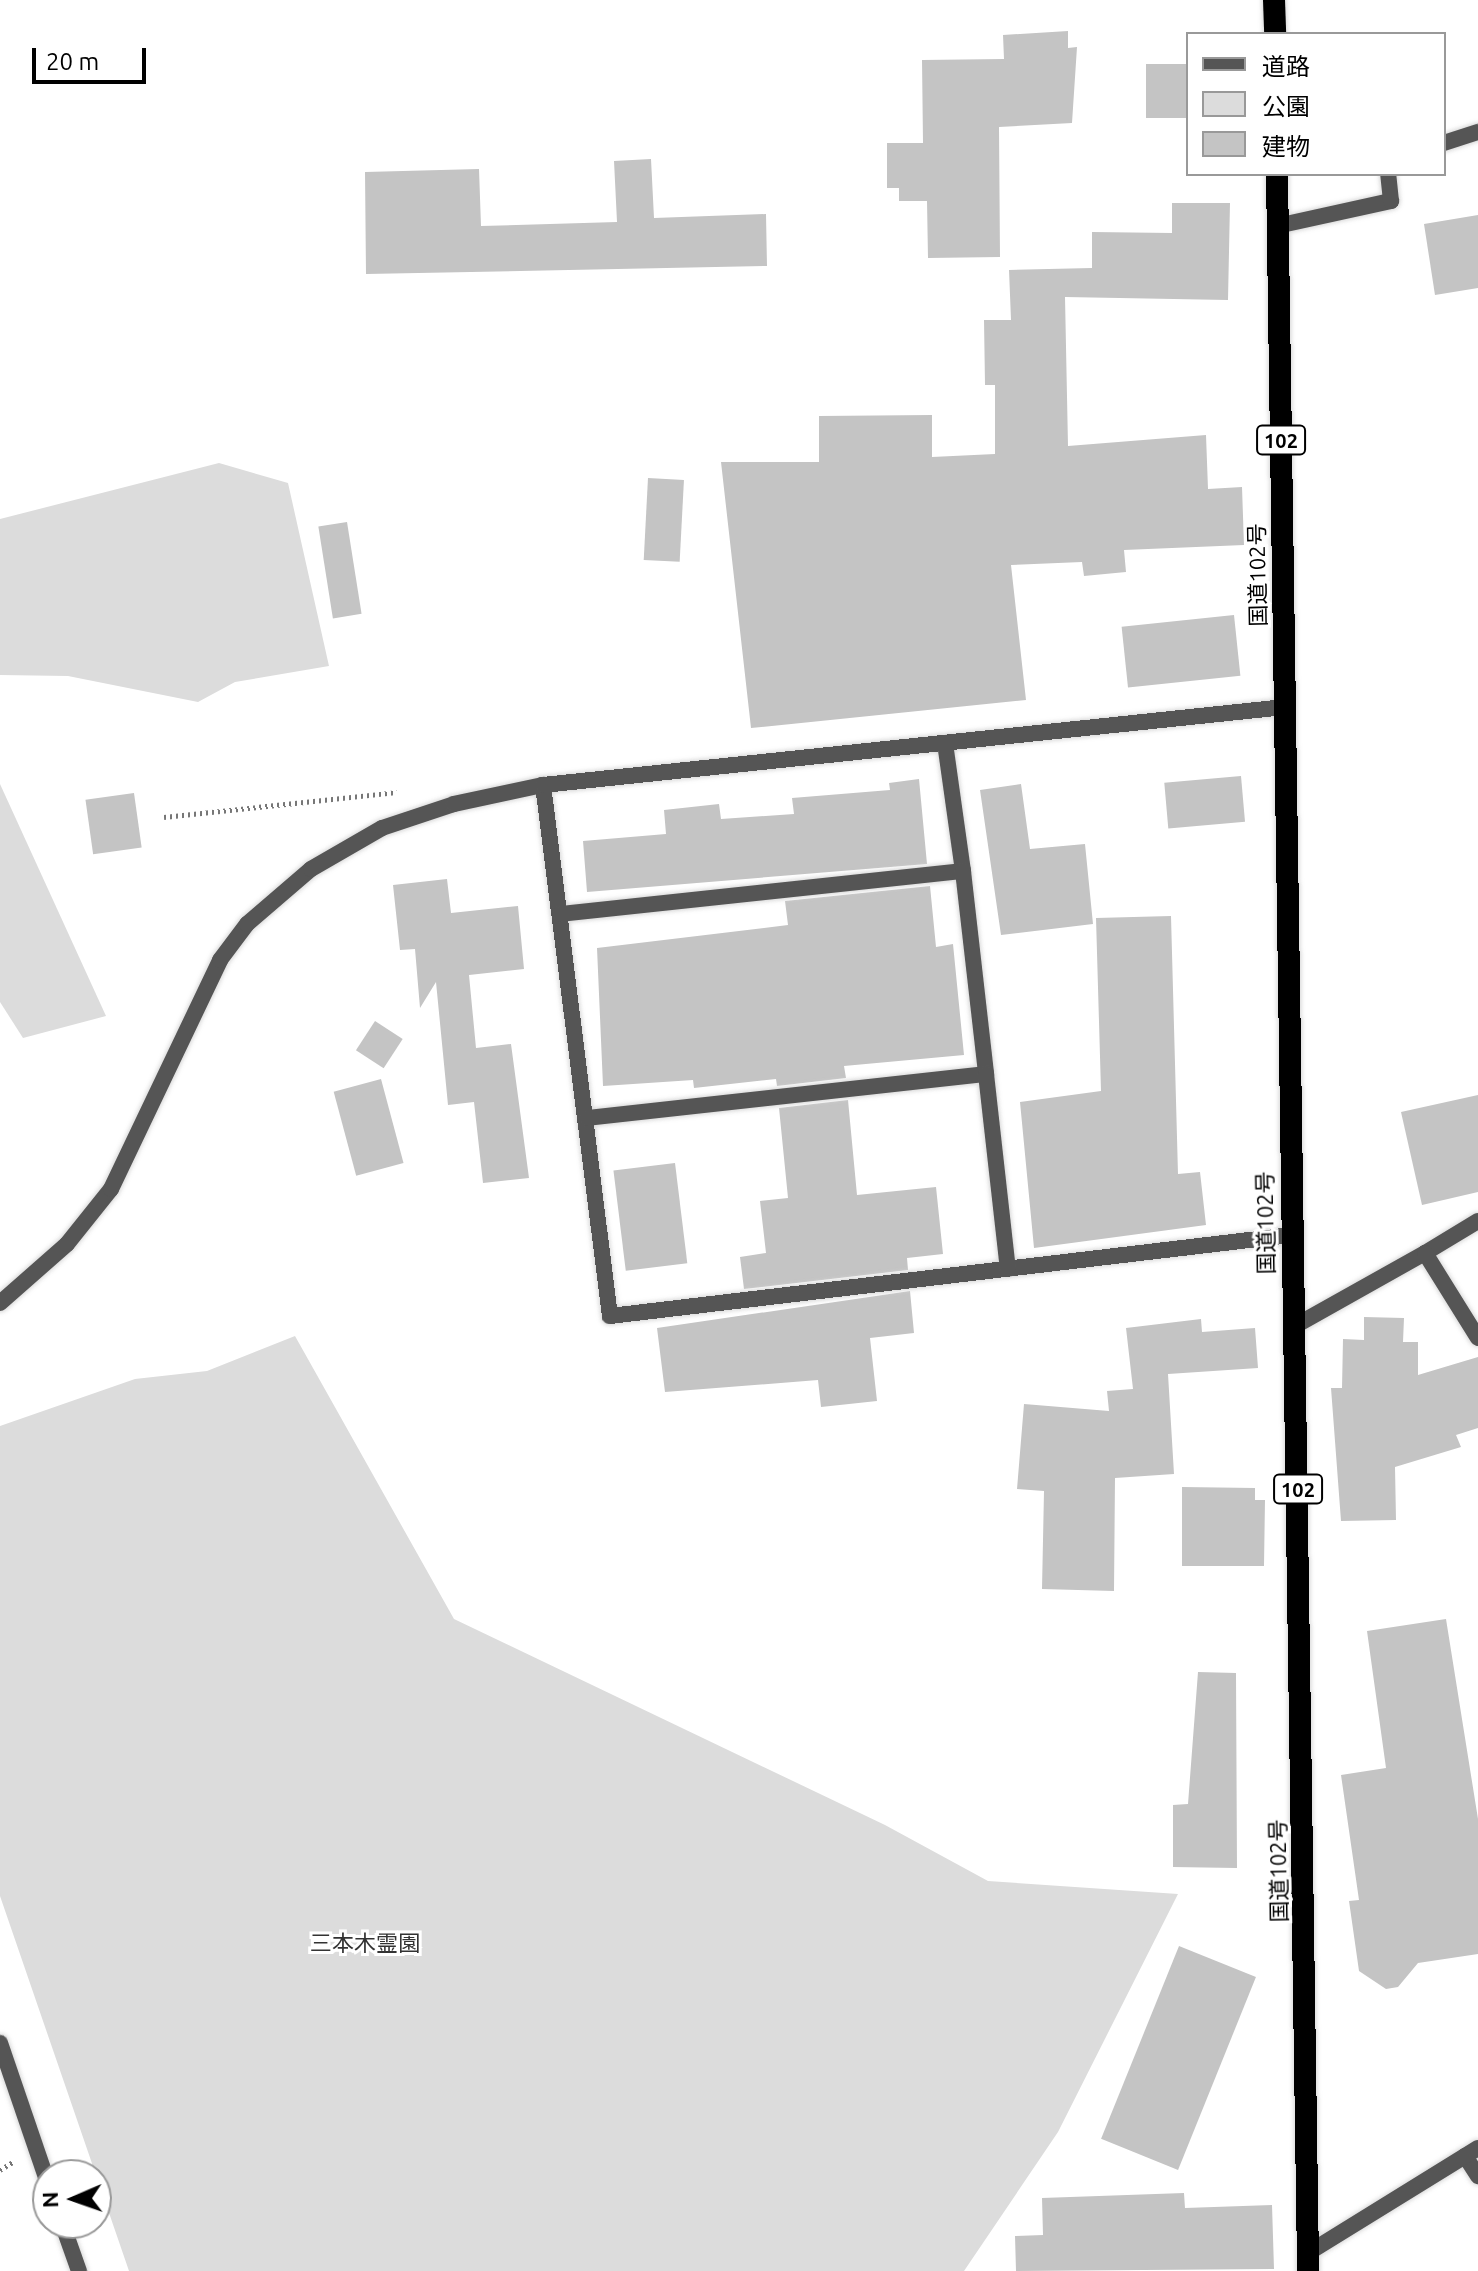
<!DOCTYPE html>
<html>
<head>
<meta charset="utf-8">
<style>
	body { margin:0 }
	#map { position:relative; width:1478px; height:2271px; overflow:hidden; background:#fff; font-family:Ubuntu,"Noto Sans JP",sans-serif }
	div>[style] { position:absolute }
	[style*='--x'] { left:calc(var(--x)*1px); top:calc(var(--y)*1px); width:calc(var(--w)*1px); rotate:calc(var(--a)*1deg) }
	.green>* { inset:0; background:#dcdcdc }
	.building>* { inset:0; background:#c4c4c4; transform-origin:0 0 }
	.path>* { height:5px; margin-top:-2.5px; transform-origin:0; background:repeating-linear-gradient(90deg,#777 0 2px,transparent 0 6px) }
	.roads { filter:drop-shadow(0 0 2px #dbdbdb) drop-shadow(0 0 2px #dbdbdb) }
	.service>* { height:16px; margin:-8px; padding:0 8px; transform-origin:8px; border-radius:8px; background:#555 }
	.minor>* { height:16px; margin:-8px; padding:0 8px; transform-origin:8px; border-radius:8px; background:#555 }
	.tertiary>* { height:16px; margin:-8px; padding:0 8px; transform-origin:8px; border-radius:8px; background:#555 }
	.trunk>* { height:22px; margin:-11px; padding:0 11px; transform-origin:11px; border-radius:11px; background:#000 }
	span { translate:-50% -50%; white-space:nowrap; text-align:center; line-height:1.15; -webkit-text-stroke:6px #fff; paint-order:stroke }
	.shield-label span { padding:2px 6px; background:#fff; border:2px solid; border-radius:6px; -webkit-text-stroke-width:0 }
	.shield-label { font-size:20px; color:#000; font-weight:700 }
	.street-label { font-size:22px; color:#000 }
	.park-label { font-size:22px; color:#333 }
	.legend { position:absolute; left:1186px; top:32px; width:260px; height:144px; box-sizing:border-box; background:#fff; border:2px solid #999; margin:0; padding:10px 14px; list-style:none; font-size:24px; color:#000 }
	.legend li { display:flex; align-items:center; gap:16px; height:40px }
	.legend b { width:40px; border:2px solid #999 }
	.north { position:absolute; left:32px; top:2159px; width:80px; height:80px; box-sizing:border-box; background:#fff; border:2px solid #999; border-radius:50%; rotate:268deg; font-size:22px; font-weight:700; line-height:32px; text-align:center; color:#000 }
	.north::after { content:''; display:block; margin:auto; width:28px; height:36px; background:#000; clip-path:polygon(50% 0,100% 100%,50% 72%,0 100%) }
	.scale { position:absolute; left:32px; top:48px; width:114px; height:36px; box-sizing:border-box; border:4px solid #000; border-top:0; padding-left:10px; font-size:24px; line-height:28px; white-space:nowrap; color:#000; -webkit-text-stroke:6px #fff; paint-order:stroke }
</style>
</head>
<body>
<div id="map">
	<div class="green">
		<div style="clip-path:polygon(219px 463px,288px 483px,329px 666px,235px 682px,198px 702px,68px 676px,0 675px,0 519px)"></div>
		<div style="clip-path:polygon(0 784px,106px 1016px,23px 1038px,0 1002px)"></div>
		<div style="clip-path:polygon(295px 1336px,454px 1619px,885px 1825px,988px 1881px,1178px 1894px,1058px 2132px,964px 2271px,129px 2271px,0 1896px,0 1426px,135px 1379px,207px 1371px)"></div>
	</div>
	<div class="building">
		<div style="clip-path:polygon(1068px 31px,1068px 48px,1077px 47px,1072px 123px,999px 127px,1000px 257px,928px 258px,927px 201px,899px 201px,899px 188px,887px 188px,887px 143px,923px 143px,922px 60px,1004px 59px,1003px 35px)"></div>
		<div style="left:1146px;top:64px;width:42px;height:54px"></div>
		<div style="clip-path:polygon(651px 159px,654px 218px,766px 214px,767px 266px,366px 274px,365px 172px,479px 169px,481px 226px,617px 222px,614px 161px)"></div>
		<div style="clip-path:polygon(1172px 203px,1230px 203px,1228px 300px,1065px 297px,1068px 446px,1206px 435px,1208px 489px,1242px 487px,1244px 545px,1124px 550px,1126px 572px,1084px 576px,1082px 562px,1011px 565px,1026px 700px,751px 728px,721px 462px,819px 462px,819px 416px,932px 415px,932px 457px,995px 454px,995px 385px,985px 385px,984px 320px,1011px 320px,1009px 270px,1092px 268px,1092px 232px,1172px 233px)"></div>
		<div style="clip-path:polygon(1478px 215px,1478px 288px,1435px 295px,1424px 224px)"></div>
		<div style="left:648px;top:478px;width:36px;height:82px;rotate:3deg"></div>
		<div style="left:347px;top:522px;width:93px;height:29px;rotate:81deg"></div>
		<div style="left:1234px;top:615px;width:61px;height:113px;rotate:84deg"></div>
		<div style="left:1241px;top:776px;width:46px;height:77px;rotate:85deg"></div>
		<div style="clip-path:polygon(919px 779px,927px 864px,587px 892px,583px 841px,666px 834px,664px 810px,719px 804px,721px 819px,794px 814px,792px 798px,890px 790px,889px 783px)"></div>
		<div style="clip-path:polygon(1021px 784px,1030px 849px,1085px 844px,1093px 924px,1001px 935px,980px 790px)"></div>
		<div style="left:134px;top:793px;width:55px;height:49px;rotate:82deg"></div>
		<div style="clip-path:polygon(447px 879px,451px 913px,518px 906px,524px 969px,469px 975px,476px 1048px,511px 1044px,529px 1178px,483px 1183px,474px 1102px,448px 1105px,436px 982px,420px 1008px,415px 949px,400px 950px,393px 885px)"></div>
		<div style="clip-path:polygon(930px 886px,936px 947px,953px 944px,964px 1055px,844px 1066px,846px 1078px,777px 1086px,776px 1079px,694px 1088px,693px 1080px,603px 1086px,597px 948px,788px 925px,785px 901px)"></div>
		<div style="clip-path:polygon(1171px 916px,1178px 1174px,1200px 1172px,1206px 1225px,1034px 1248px,1020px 1102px,1101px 1091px,1096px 918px)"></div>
		<div style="left:375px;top:1021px;width:33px;height:35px;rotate:33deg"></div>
		<div style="left:381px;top:1079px;width:87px;height:49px;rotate:75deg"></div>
		<div style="clip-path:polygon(1478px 1095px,1478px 1192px,1422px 1205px,1401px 1112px)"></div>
		<div style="clip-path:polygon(848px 1100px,857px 1195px,936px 1187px,943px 1254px,907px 1258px,908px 1270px,744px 1289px,740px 1257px,766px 1253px,760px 1201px,788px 1198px,779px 1108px)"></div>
		<div style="left:675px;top:1163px;width:101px;height:62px;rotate:83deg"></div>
		<div style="clip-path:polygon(910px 1291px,914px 1333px,870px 1338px,877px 1401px,821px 1407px,818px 1380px,665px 1392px,657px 1328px)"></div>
		<div style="clip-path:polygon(1364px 1317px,1404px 1318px,1403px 1342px,1418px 1342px,1418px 1375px,1478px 1357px,1478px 1428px,1456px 1435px,1461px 1447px,1395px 1467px,1396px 1520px,1341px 1521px,1331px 1388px,1342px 1388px,1343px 1339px,1364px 1340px)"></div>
		<div style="clip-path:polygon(1201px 1319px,1202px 1332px,1255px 1328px,1258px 1368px,1168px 1374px,1174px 1474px,1115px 1478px,1114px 1591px,1042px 1589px,1044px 1491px,1017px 1489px,1024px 1404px,1109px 1411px,1107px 1391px,1133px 1389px,1126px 1328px)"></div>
		<div style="clip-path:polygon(1182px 1487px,1255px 1488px,1255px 1500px,1265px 1500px,1264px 1566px,1182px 1566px)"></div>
		<div style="clip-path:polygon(1446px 1619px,1478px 1819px,1478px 1954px,1418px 1963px,1398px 1987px,1386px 1989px,1359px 1971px,1349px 1901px,1359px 1900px,1341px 1775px,1386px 1768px,1367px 1631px)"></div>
		<div style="clip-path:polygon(1198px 1672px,1236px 1673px,1237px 1868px,1173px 1867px,1173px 1805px,1188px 1804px)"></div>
		<div style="left:1179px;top:1946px;width:83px;height:208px;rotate:22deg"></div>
		<div style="clip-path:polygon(1184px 2193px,1185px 2208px,1272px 2205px,1274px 2269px,1016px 2271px,1015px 2236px,1043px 2235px,1042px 2198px)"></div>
	</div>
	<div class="path">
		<div style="--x:164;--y:817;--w:234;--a:-6.1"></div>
		<div style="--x:0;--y:2170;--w:15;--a:-32"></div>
	</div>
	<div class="roads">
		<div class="service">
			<div style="--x:1444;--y:143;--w:36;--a:-18"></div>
			<div style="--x:1277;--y:226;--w:117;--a:-12.4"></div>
			<div style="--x:1391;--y:201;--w:27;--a:-96"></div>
			<div style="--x:1465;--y:2156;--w:24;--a:57"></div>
		</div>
		<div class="minor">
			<div style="--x:945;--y:743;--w:129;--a:82"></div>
			<div style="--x:543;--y:785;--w:535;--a:82.81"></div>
			<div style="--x:610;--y:1316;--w:686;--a:-6.78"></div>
			<div style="--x:560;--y:914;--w:405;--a:-6.1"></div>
			<div style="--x:963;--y:871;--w:204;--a:83.5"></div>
			<div style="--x:587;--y:1118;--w:401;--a:-6.3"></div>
			<div style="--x:986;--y:1074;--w:196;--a:83.6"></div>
			<div style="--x:1425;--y:1253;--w:62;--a:-31.1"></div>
			<div style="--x:1293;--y:1327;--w:151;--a:-29.3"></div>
			<div style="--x:1425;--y:1253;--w:100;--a:58.1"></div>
			<div style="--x:0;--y:2043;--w:148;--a:71.1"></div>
			<div style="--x:62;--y:2223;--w:51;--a:70.5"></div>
		</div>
		<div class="tertiary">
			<div style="--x:0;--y:1303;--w:89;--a:-41.4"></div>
			<div style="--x:67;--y:1244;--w:70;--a:-51.3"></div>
			<div style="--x:111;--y:1189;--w:254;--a:-64.5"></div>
			<div style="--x:220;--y:960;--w:45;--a:-53.1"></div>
			<div style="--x:247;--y:924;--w:84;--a:-40.7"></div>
			<div style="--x:311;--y:869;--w:82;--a:-30"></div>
			<div style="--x:382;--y:828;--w:76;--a:-18.4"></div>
			<div style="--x:454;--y:804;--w:91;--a:-12.1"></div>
			<div style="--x:543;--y:785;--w:746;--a:-6"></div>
			<div style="--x:1308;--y:2253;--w:200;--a:-31.7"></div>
		</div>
		<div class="trunk">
			<div style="--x:1274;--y:0;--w:34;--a:88"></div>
			<div style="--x:1277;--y:174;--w:2097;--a:89.15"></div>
		</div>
	</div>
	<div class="shield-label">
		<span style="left:1281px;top:440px">102</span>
		<span style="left:1298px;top:1489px">102</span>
	</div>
	<div class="street-label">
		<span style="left:1257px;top:575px;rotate:-91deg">国道102号</span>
		<span style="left:1265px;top:1223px;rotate:-91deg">国道102号</span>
		<span style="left:1278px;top:1871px;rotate:-91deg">国道102号</span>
	</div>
	<div class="park-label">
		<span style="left:365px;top:1943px">三本木霊園</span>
	</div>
	<ul class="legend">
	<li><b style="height:10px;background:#555"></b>道路</li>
	<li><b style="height:22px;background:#dcdcdc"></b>公園</li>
	<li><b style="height:22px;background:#c4c4c4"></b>建物</li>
	</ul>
	<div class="north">N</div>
	<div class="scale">20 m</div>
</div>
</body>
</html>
